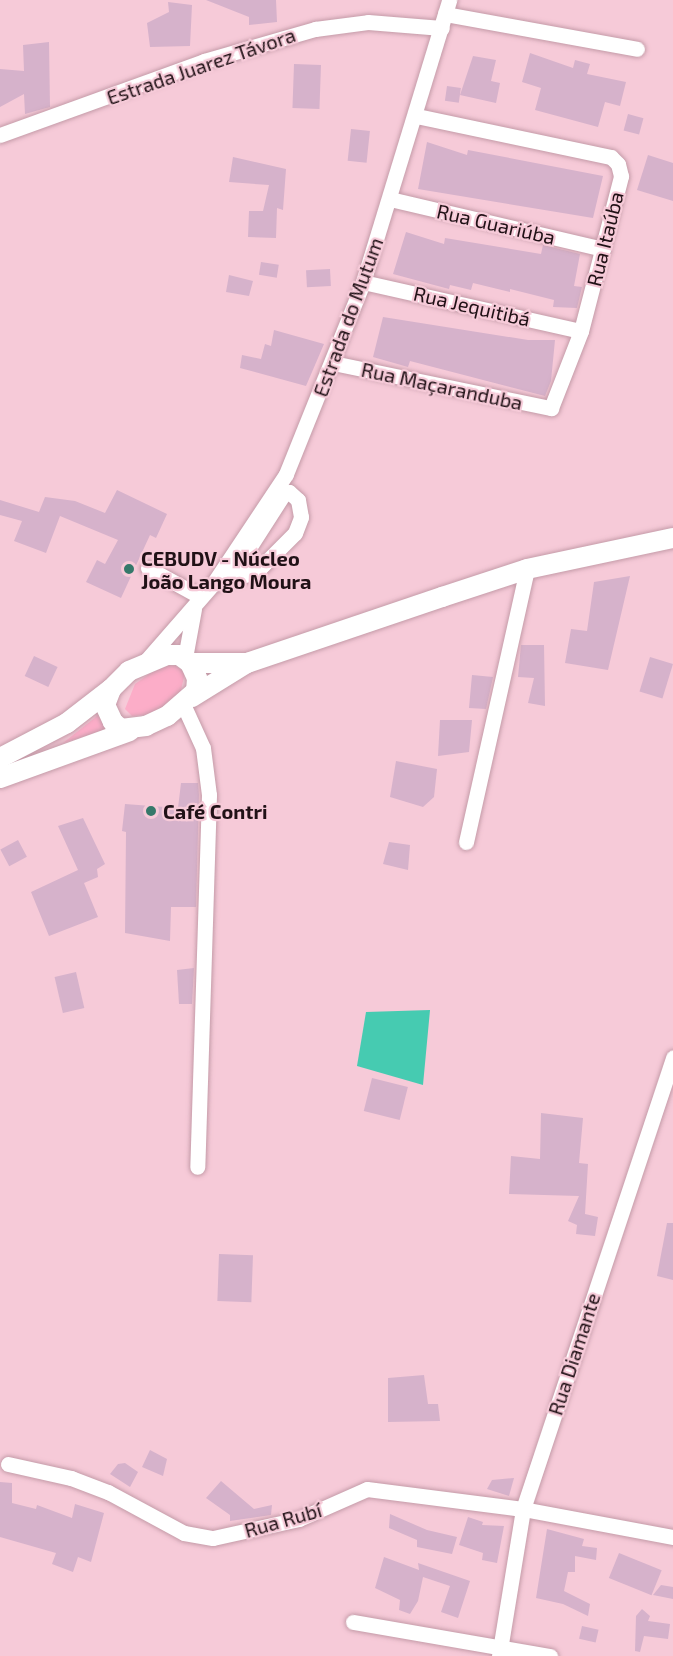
<!DOCTYPE html>
<html>
<head>
<meta charset="utf-8">
<style>
	body { margin:0 }
	#map { position:relative; width:673px; height:1656px; overflow:hidden; background:#f6cad8; font-family:"Exo 2",sans-serif }
	div>[style] { position:absolute }
	[style*='--x'] { left:calc(var(--x)*1px); top:calc(var(--y)*1px); width:calc(var(--w)*1px); rotate:calc(var(--a)*1deg) }
	.green>* { inset:0; background:#fcadc8 }
	.water>* { inset:0; background:#46cbb1 }
	.building>* { inset:0; background:#d6b2cb; transform-origin:0 0 }
	.roads { filter:drop-shadow(0 0 2px #c49ba8) drop-shadow(0 0 2px #c49ba8) }
	.minor>* { height:15px; margin:-7.5px; padding:0 7.5px; transform-origin:7.5px; border-radius:7.5px; background:#fff }
	.major>* { height:20px; margin:-10px; padding:0 10px; transform-origin:10px; border-radius:10px; background:#fff }
	.dots>* { width:16px; height:16px; translate:-50% -50%; box-sizing:border-box; border:3px solid #f6cad8; border-radius:50% }
	span { translate:-50% -50%; white-space:nowrap; text-align:center; line-height:1.15; -webkit-text-stroke:4.5px #f6cad8; paint-order:stroke }
	.street-label { font-size:20px; color:#201116 }
	.poi-label { font-size:20px; color:#201116; font-weight:700 }
	.left { translate:0 -50%; text-align:left }
</style>
</head>
<body>
<div id="map">
	<div class="green">
		<div style="clip-path:polygon(162px 665px,176px 666px,185px 673px,180px 694px,153px 714px,132px 716px,125px 709px,135px 684px)"></div>
		<div style="clip-path:polygon(102px 712px,111px 728px,63px 743px)"></div>
	</div>
	<div class="water">
		<div style="clip-path:polygon(430px 1010px,423px 1085px,357px 1066px,366px 1012px)"></div>
	</div>
	<div class="building">
		<div style="clip-path:polygon(206px 0,276px 0,277px 22px,249px 25px,249px 17px)"></div>
		<div style="clip-path:polygon(168px 2px,192px 5px,190px 46px,150px 47px,147px 23px,169px 12px)"></div>
		<div style="clip-path:polygon(49px 42px,50px 107px,25px 114px,24px 94px,0 107px,0 69px,24px 71px,23px 45px)"></div>
		<div style="clip-path:polygon(530px 53px,573px 68px,575px 60px,590px 64px,587px 74px,626px 82px,620px 106px,605px 102px,598px 127px,535px 110px,541px 88px,522px 82px)"></div>
		<div style="clip-path:polygon(473px 56px,496px 60px,491px 81px,500px 83px,496px 103px,460px 95px)"></div>
		<div style="left:294px;top:64px;width:27px;height:44px;rotate:2deg"></div>
		<div style="left:447px;top:86px;width:14px;height:15px;rotate:8deg"></div>
		<div style="left:628px;top:114px;width:16px;height:17px;rotate:15deg"></div>
		<div style="left:351px;top:129px;width:19px;height:32px;rotate:6deg"></div>
		<div style="clip-path:polygon(427px 142px,467px 155px,468px 150px,489px 154px,603px 176px,593px 218px,418px 189px)"></div>
		<div style="clip-path:polygon(648px 155px,673px 163px,673px 201px,637px 190px)"></div>
		<div style="clip-path:polygon(233px 157px,286px 169px,283px 210px,277px 208px,276px 238px,248px 237px,249px 211px,263px 211px,269px 185px,229px 182px)"></div>
		<div style="clip-path:polygon(406px 232px,444px 244px,445px 238px,541px 254px,543px 245px,580px 254px,574px 286px,582px 287px,577px 308px,553px 307px,554px 300px,510px 289px,510px 292px,473px 283px,471px 290px,450px 285px,449px 289px,393px 274px)"></div>
		<div style="left:261px;top:262px;width:18px;height:13px;rotate:9deg"></div>
		<div style="left:330px;top:269px;width:17px;height:24px;rotate:87deg"></div>
		<div style="clip-path:polygon(229px 275px,253px 281px,249px 296px,226px 292px)"></div>
		<div style="clip-path:polygon(383px 317px,528px 340px,555px 340px,551px 381px,545px 396px,410px 361px,408px 367px,373px 357px)"></div>
		<div style="clip-path:polygon(274px 330px,324px 344px,306px 386px,240px 368px,242px 355px,261px 359px,265px 344px,271px 346px)"></div>
		<div style="clip-path:polygon(117px 490px,167px 514px,156px 538px,150px 535px,121px 598px,86px 582px,97px 560px,105px 564px,118px 540px,60px 516px,46px 553px,14px 541px,22px 521px,0 515px,0 500px,39px 512px,45px 497px,75px 501px,105px 513px)"></div>
		<div style="clip-path:polygon(630px 576px,608px 670px,565px 663px,571px 629px,587px 631px,594px 582px)"></div>
		<div style="clip-path:polygon(521px 645px,544px 645px,545px 706px,528px 703px,534px 678px,518px 677px)"></div>
		<div style="left:34px;top:656px;width:26px;height:22px;rotate:25deg"></div>
		<div style="left:650px;top:657px;width:24px;height:36px;rotate:17deg"></div>
		<div style="clip-path:polygon(472px 675px,493px 677px,486px 709px,469px 708px)"></div>
		<div style="clip-path:polygon(440px 720px,472px 720px,469px 752px,438px 756px)"></div>
		<div style="clip-path:polygon(396px 761px,437px 769px,434px 797px,423px 807px,390px 797px)"></div>
		<div style="clip-path:polygon(181px 783px,198px 783px,199px 795px,196px 907px,171px 907px,170px 941px,125px 933px,126px 832px,122px 831px,125px 804px,178px 808px)"></div>
		<div style="clip-path:polygon(83px 818px,105px 864px,97px 869px,98px 877px,84px 883px,98px 917px,49px 936px,31px 892px,78px 870px,58px 826px)"></div>
		<div style="left:18px;top:840px;width:19px;height:20px;rotate:62deg"></div>
		<div style="clip-path:polygon(389px 842px,410px 845px,408px 870px,383px 864px)"></div>
		<div style="clip-path:polygon(194px 968px,192px 1004px,179px 1004px,177px 970px)"></div>
		<div style="left:76px;top:972px;width:37px;height:22px;rotate:77deg"></div>
		<div style="left:372px;top:1078px;width:37px;height:34px;rotate:14deg"></div>
		<div style="clip-path:polygon(541px 1113px,583px 1118px,579px 1163px,588px 1164px,585px 1214px,598px 1217px,595px 1236px,576px 1234px,577px 1225px,568px 1221px,579px 1196px,509px 1194px,511px 1156px,540px 1159px)"></div>
		<div style="clip-path:polygon(667px 1223px,673px 1223px,673px 1280px,657px 1276px)"></div>
		<div style="left:219px;top:1254px;width:34px;height:47px;rotate:2deg"></div>
		<div style="clip-path:polygon(424px 1375px,428px 1404px,438px 1404px,440px 1421px,388px 1422px,388px 1378px)"></div>
		<div style="clip-path:polygon(150px 1450px,167px 1459px,163px 1476px,142px 1467px)"></div>
		<div style="clip-path:polygon(125px 1463px,138px 1472px,130px 1487px,110px 1474px,118px 1464px)"></div>
		<div style="clip-path:polygon(514px 1478px,509px 1496px,487px 1489px,492px 1480px)"></div>
		<div style="clip-path:polygon(221px 1481px,254px 1509px,272px 1505px,271px 1515px,230px 1521px,230px 1515px,206px 1498px)"></div>
		<div style="clip-path:polygon(0 1482px,12px 1483px,12px 1503px,36px 1509px,37px 1505px,72px 1518px,75px 1504px,104px 1513px,91px 1562px,78px 1557px,73px 1572px,52px 1564px,56px 1553px,0 1537px)"></div>
		<div style="clip-path:polygon(390px 1514px,427px 1530px,457px 1537px,452px 1554px,417px 1547px,417px 1540px,389px 1528px)"></div>
		<div style="clip-path:polygon(468px 1517px,483px 1522px,482px 1525px,504px 1526px,497px 1563px,482px 1560px,483px 1553px,459px 1545px)"></div>
		<div style="clip-path:polygon(547px 1529px,584px 1539px,582px 1546px,597px 1548px,596px 1560px,575px 1556px,575px 1572px,568px 1572px,564px 1591px,590px 1604px,588px 1616px,563px 1604px,536px 1598px)"></div>
		<div style="left:619px;top:1553px;width:46px;height:27px;rotate:22deg"></div>
		<div style="clip-path:polygon(384px 1557px,419px 1570px,418px 1563px,470px 1581px,458px 1618px,441px 1612px,450px 1586px,423px 1577px,418px 1601px,410px 1614px,399px 1610px,400px 1600px,375px 1588px)"></div>
		<div style="clip-path:polygon(661px 1585px,673px 1587px,673px 1599px,653px 1595px)"></div>
		<div style="clip-path:polygon(642px 1609px,650px 1616px,648px 1621px,670px 1624px,668px 1639px,644px 1636px,640px 1652px,635px 1651px,636px 1616px)"></div>
		<div style="left:582px;top:1626px;width:17px;height:13px;rotate:13deg"></div>
	</div>
	<div class="roads">
		<div class="minor">
			<div style="--x:445;--y:14;--w:195;--a:10.3"></div>
			<div style="--x:0;--y:135;--w:217;--a:-19.9"></div>
			<div style="--x:204;--y:61;--w:116;--a:-16.1"></div>
			<div style="--x:315;--y:29;--w:53;--a:-7.5"></div>
			<div style="--x:368;--y:22;--w:74;--a:4.6"></div>
			<div style="--x:390;--y:199;--w:219;--a:13.2"></div>
			<div style="--x:363;--y:282;--w:223;--a:12.7"></div>
			<div style="--x:333;--y:363;--w:223;--a:11.7"></div>
			<div style="--x:551;--y:408;--w:83;--a:-68.7"></div>
			<div style="--x:581;--y:331;--w:160;--a:-75.5"></div>
			<div style="--x:621;--y:176;--w:12;--a:-104"></div>
			<div style="--x:618;--y:164;--w:10;--a:-135"></div>
			<div style="--x:611;--y:157;--w:199;--a:-168.1"></div>
			<div style="--x:148;--y:568;--w:60;--a:28.7"></div>
			<div style="--x:213;--y:584;--w:45;--a:-15.6"></div>
			<div style="--x:256;--y:572;--w:55;--a:-45"></div>
			<div style="--x:295;--y:533;--w:17;--a:-69"></div>
			<div style="--x:301;--y:517;--w:17;--a:-100"></div>
			<div style="--x:298;--y:500;--w:12;--a:-138"></div>
			<div style="--x:289;--y:492;--w:7;--a:153"></div>
			<div style="--x:283;--y:495;--w:100;--a:122.7"></div>
			<div style="--x:185;--y:658;--w:50;--a:-79.6"></div>
			<div style="--x:144;--y:663;--w:105;--a:-48.9"></div>
			<div style="--x:213;--y:584;--w:132;--a:-56.4"></div>
			<div style="--x:286;--y:474;--w:207;--a:-68.1"></div>
			<div style="--x:363;--y:282;--w:295;--a:-73"></div>
			<div style="--x:183;--y:704;--w:48;--a:65.6"></div>
			<div style="--x:203;--y:748;--w:47;--a:82.7"></div>
			<div style="--x:209;--y:795;--w:372;--a:91.8"></div>
			<div style="--x:466;--y:842;--w:280;--a:-77.4"></div>
			<div style="--x:8;--y:1464;--w:65;--a:12.5"></div>
			<div style="--x:71;--y:1478;--w:40;--a:21"></div>
			<div style="--x:108;--y:1492;--w:86;--a:28.3"></div>
			<div style="--x:184;--y:1533;--w:29;--a:10"></div>
			<div style="--x:213;--y:1538;--w:88;--a:-12.5"></div>
			<div style="--x:299;--y:1519;--w:74;--a:-23.8"></div>
			<div style="--x:367;--y:1489;--w:157;--a:7.3"></div>
			<div style="--x:523;--y:1509;--w:153;--a:10.6"></div>
			<div style="--x:353;--y:1622;--w:200;--a:9.8"></div>
			<div style="--x:499;--y:1656;--w:149;--a:-80.7"></div>
			<div style="--x:523;--y:1509;--w:476;--a:-71.6"></div>
		</div>
		<div class="major">
			<div style="--x:167;--y:655;--w:12;--a:0"></div>
			<div style="--x:179;--y:655;--w:14;--a:36"></div>
			<div style="--x:190;--y:663;--w:17;--a:65"></div>
			<div style="--x:197;--y:678;--w:13;--a:94"></div>
			<div style="--x:196;--y:691;--w:38;--a:139"></div>
			<div style="--x:167;--y:716;--w:23;--a:155"></div>
			<div style="--x:146;--y:726;--w:25;--a:173"></div>
			<div style="--x:121;--y:729;--w:11;--a:-139"></div>
			<div style="--x:113;--y:722;--w:19;--a:-115"></div>
			<div style="--x:105;--y:705;--w:17;--a:-69"></div>
			<div style="--x:111;--y:689;--w:25;--a:-45"></div>
			<div style="--x:129;--y:671;--w:41;--a:-22.8"></div>
			<div style="--x:190;--y:663;--w:57;--a:0"></div>
			<div style="--x:192;--y:697;--w:65;--a:-31.7"></div>
			<div style="--x:247;--y:663;--w:206;--a:-18.7"></div>
			<div style="--x:442;--y:597;--w:89;--a:-18.2"></div>
			<div style="--x:527;--y:569;--w:149;--a:-12"></div>
			<div style="--x:0;--y:758;--w:76;--a:-27.6"></div>
			<div style="--x:67;--y:723;--w:56;--a:-37.7"></div>
			<div style="--x:0;--y:778;--w:138;--a:-19.9"></div>
		</div>
	</div>
	<div class="dots">
		<div style="left:129px;top:569px;background:#35786a"></div>
		<div style="left:151px;top:811px;background:#35786a"></div>
	</div>
	<div class="street-label">
		<span style="left:201px;top:66px;rotate:-19deg">Estrada Juarez Távora</span>
		<span style="left:496px;top:224px;rotate:13deg">Rua Guariúba</span>
		<span style="left:605px;top:239px;rotate:-76deg">Rua Itaúba</span>
		<span style="left:472px;top:306px;rotate:13deg">Rua Jequitibá</span>
		<span style="left:348px;top:317px;rotate:-70deg">Estrada do Mutum</span>
		<span style="left:442px;top:386px;rotate:12deg">Rua Maçaranduba</span>
		<span style="left:574px;top:1354px;rotate:-72deg">Rua Diamante</span>
		<span style="left:283px;top:1520px;rotate:-16deg">Rua Rubí</span>
	</div>
	<div class="poi-label">
		<span class="left" style="left:141px;top:570px">CEBUDV - Núcleo<br>João Lango Moura</span>
		<span class="left" style="left:163px;top:811px">Café Contri</span>
	</div>
</div>
</body>
</html>
